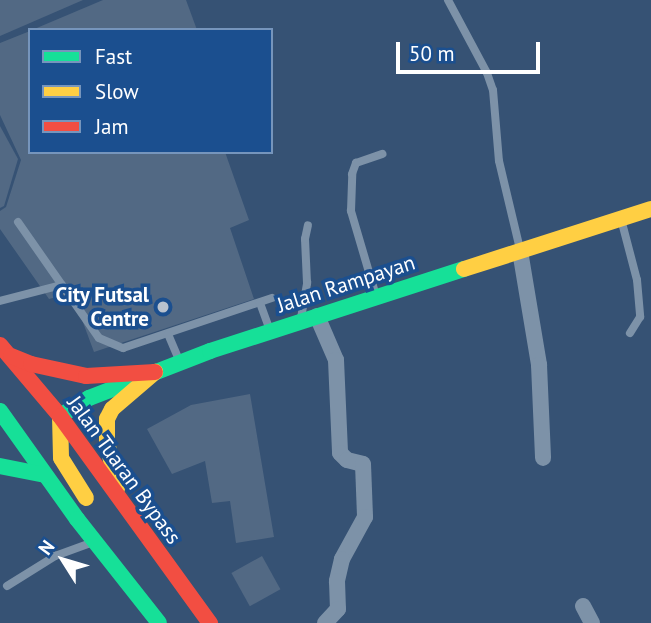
<!DOCTYPE html>
<html>
<head>
<meta charset="utf-8">
<style>
	body { margin:0 }
	#map { position:relative; width:651px; height:623px; overflow:hidden; background:#365274; font-family:"PT Sans",sans-serif }
	div>[style] { position:absolute }
	[style*='--x'] { left:calc(var(--x)*1px); top:calc(var(--y)*1px); width:calc(var(--w)*1px); rotate:calc(var(--a)*1deg) }
	.building>* { inset:0; background:#526984; transform-origin:0 0 }
	.lane>* { height:8px; margin:-4px; padding:0 4px; transform-origin:4px; border-radius:4px; background:#7d92a8 }
	.street>* { height:16px; margin:-8px; padding:0 8px; transform-origin:8px; border-radius:8px; background:#7d92a8 }
	.fast>* { height:16px; margin:-8px; padding:0 8px; transform-origin:8px; border-radius:8px; background:#16e098 }
	.slow>* { height:16px; margin:-8px; padding:0 8px; transform-origin:8px; border-radius:8px; background:#ffcf43 }
	.jam>* { height:16px; margin:-8px; padding:0 8px; transform-origin:8px; border-radius:8px; background:#f24e42 }
	.dots>* { width:19px; height:19px; translate:-50% -50%; box-sizing:border-box; border:4px solid #1b4f8f; border-radius:50% }
	span { translate:-50% -50%; white-space:nowrap; text-align:center; line-height:1.15; -webkit-text-stroke:7px #1b4f8f; paint-order:stroke }
	.street-label { font-size:21px; color:#fff }
	.poi-label { font-size:21px; color:#fff; font-weight:700 }
	.right { translate:-100% -50%; text-align:right }
	.legend { position:absolute; left:28px; top:28px; width:245px; height:126px; box-sizing:border-box; background:#1b4f8f; border:2px solid #7695bc; margin:0; padding:9px 12px; list-style:none; font-size:21px; color:#fff }
	.legend li { display:flex; align-items:center; gap:14px; height:35px }
	.legend b { width:35px; border:2px solid #7695bc }
	.north { position:absolute; left:28px; top:525px; width:70px; height:70px; -webkit-text-stroke:5px #1b4f8f; paint-order:stroke; rotate:307deg; font-size:19px; font-weight:700; line-height:28px; text-align:center; color:#fff }
	.north::after { content:''; display:block; margin:auto; width:24px; height:32px; background:#fff; clip-path:polygon(50% 0,100% 100%,50% 72%,0 100%) }
	.scale { position:absolute; left:396px; top:42px; width:144px; height:32px; box-sizing:border-box; border:4px solid #fff; border-top:0; padding-left:9px; font-size:21px; line-height:24px; white-space:nowrap; color:#fff; -webkit-text-stroke:5px #1b4f8f; paint-order:stroke }
</style>
</head>
<body>
<div id="map">
	<div class="building">
		<div style="clip-path:polygon(0 0,83px 0,0 36px)"></div>
		<div style="clip-path:polygon(103px 0,186px 0,197px 30px,32px 30px)"></div>
		<div style="clip-path:polygon(30px 31px,30px 152px,225px 152px,249px 220px,230px 228px,254px 299px,94px 352px,72px 293px,49px 299px,0 229px,0 211px,6px 207px,21px 160px,0 115px,0 43px)"></div>
		<div style="clip-path:polygon(0 126px,18px 159px,4px 206px,0 208px)"></div>
		<div style="clip-path:polygon(250px 394px,274px 537px,236px 543px,230px 501px,212px 503px,205px 461px,172px 474px,147px 429px,191px 405px)"></div>
		<div style="left:262px;top:556px;width:38px;height:35px;rotate:61deg"></div>
	</div>
	<div class="lane">
		<div style="--x:448;--y:0;--w:83;--a:61.9"></div>
		<div style="--x:487;--y:73;--w:18;--a:71"></div>
		<div style="--x:493;--y:90;--w:71;--a:85.2"></div>
		<div style="--x:499;--y:161;--w:90;--a:76.6"></div>
		<div style="--x:621;--y:219;--w:63;--a:75.3"></div>
		<div style="--x:637;--y:280;--w:37;--a:85"></div>
		<div style="--x:640;--y:317;--w:19;--a:122"></div>
		<div style="--x:18;--y:222;--w:141;--a:55.1"></div>
		<div style="--x:99;--y:338;--w:26;--a:23"></div>
		<div style="--x:123;--y:348;--w:157;--a:-18.6"></div>
		<div style="--x:376;--y:296;--w:89;--a:-106.4"></div>
		<div style="--x:351;--y:211;--w:37;--a:-88"></div>
		<div style="--x:352;--y:174;--w:12;--a:-70"></div>
		<div style="--x:356;--y:163;--w:28;--a:-19"></div>
		<div style="--x:0;--y:301;--w:64;--a:-14.5"></div>
		<div style="--x:260;--y:303;--w:29;--a:70"></div>
		<div style="--x:301;--y:318;--w:36;--a:-80"></div>
		<div style="--x:307;--y:283;--w:44;--a:-92.6"></div>
		<div style="--x:305;--y:239;--w:14;--a:-78"></div>
		<div style="--x:168;--y:334;--w:28;--a:67"></div>
		<div style="--x:7;--y:586;--w:57;--a:-32"></div>
		<div style="--x:55;--y:556;--w:35;--a:-20"></div>
	</div>
	<div class="street">
		<div style="--x:520;--y:251;--w:116;--a:80.5"></div>
		<div style="--x:539;--y:365;--w:93;--a:87.5"></div>
		<div style="--x:317;--y:316;--w:48;--a:66.6"></div>
		<div style="--x:336;--y:360;--w:93;--a:87.5"></div>
		<div style="--x:340;--y:453;--w:10;--a:45"></div>
		<div style="--x:347;--y:460;--w:16;--a:14"></div>
		<div style="--x:363;--y:464;--w:53;--a:87.8"></div>
		<div style="--x:365;--y:517;--w:48;--a:118.7"></div>
		<div style="--x:342;--y:559;--w:23;--a:103"></div>
		<div style="--x:337;--y:581;--w:28;--a:88"></div>
		<div style="--x:338;--y:609;--w:19;--a:133"></div>
		<div style="--x:583;--y:606;--w:19;--a:62"></div>
	</div>
	<div class="fast">
		<div style="--x:0;--y:411;--w:133;--a:54.5"></div>
		<div style="--x:77;--y:519;--w:132;--a:51.7"></div>
		<div style="--x:60;--y:416;--w:34;--a:-32"></div>
		<div style="--x:89;--y:398;--w:130;--a:-21.2"></div>
		<div style="--x:210;--y:351;--w:267;--a:-17.9"></div>
		<div style="--x:0;--y:466;--w:46;--a:11.3"></div>
	</div>
	<div class="slow">
		<div style="--x:464;--y:269;--w:196;--a:-17.8"></div>
		<div style="--x:60;--y:416;--w:42;--a:88.6"></div>
		<div style="--x:61;--y:458;--w:47;--a:58"></div>
		<div style="--x:117;--y:489;--w:49;--a:-101.8"></div>
		<div style="--x:107;--y:441;--w:22;--a:-90"></div>
		<div style="--x:107;--y:419;--w:11;--a:-63"></div>
		<div style="--x:112;--y:409;--w:57;--a:-40.7"></div>
	</div>
	<div class="jam">
		<div style="--x:0;--y:345;--w:93;--a:49.8"></div>
		<div style="--x:60;--y:416;--w:256;--a:54.1"></div>
		<div style="--x:11;--y:356;--w:22;--a:22"></div>
		<div style="--x:31;--y:364;--w:56;--a:12.3"></div>
		<div style="--x:86;--y:376;--w:69;--a:-3.3"></div>
	</div>
	<div class="dots">
		<div style="left:163px;top:307px;background:#b9c2ce"></div>
	</div>
	<div class="street-label">
		<span style="left:346px;top:284px;rotate:-18deg">Jalan Rampayan</span>
		<span style="left:124px;top:470px;rotate:54deg">Jalan Tuaran Bypass</span>
	</div>
	<div class="poi-label">
		<span class="right" style="left:149px;top:307px">City Futsal<br>Centre</span>
	</div>
	<ul class="legend">
	<li><b style="height:9px;background:#16e098"></b>Fast</li>
	<li><b style="height:9px;background:#ffcf43"></b>Slow</li>
	<li><b style="height:9px;background:#f24e42"></b>Jam</li>
	</ul>
	<div class="north">N</div>
	<div class="scale">50 m</div>
</div>
</body>
</html>
